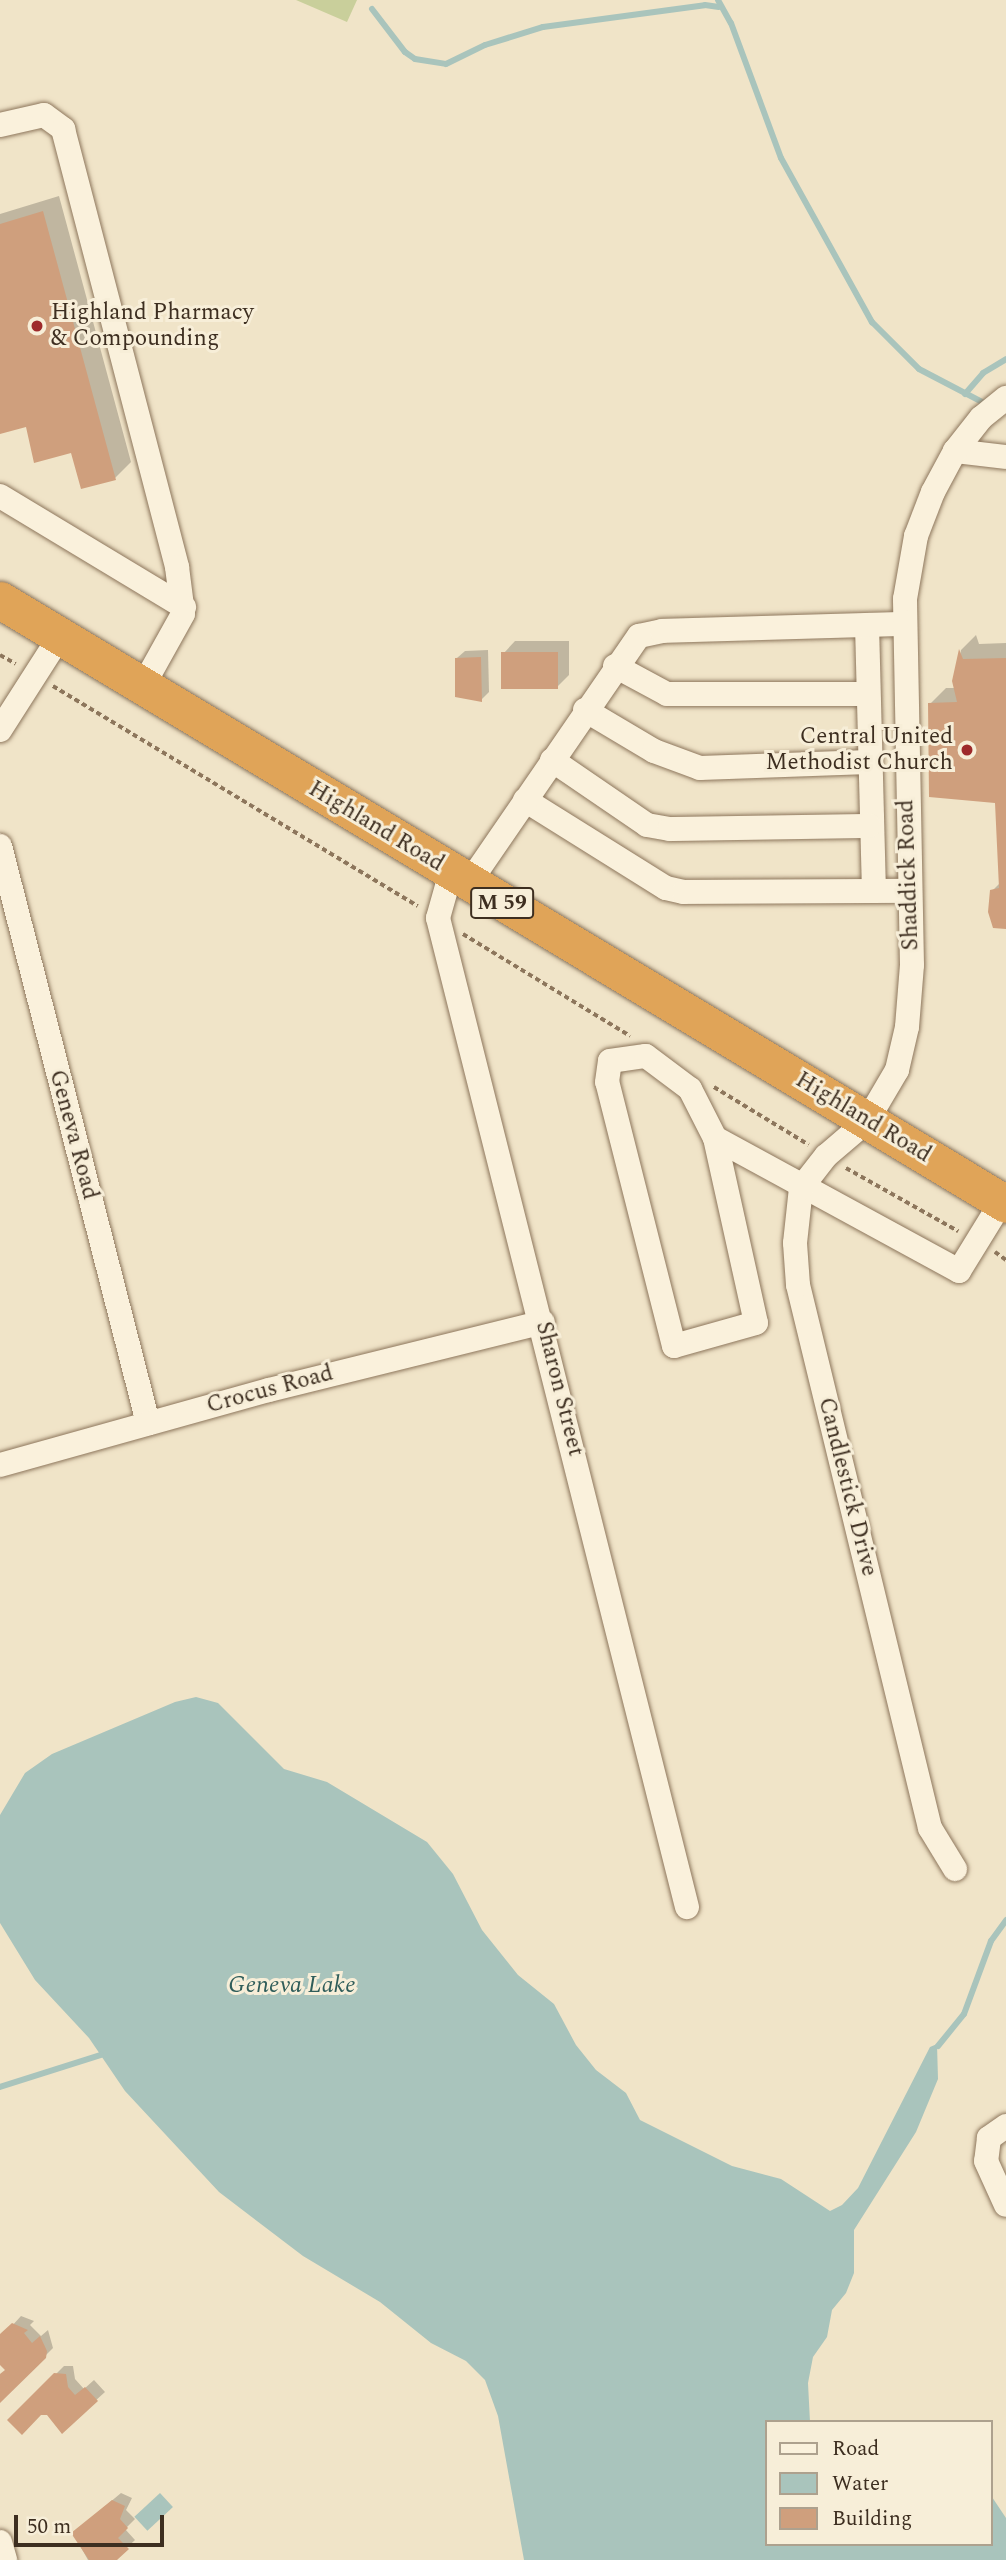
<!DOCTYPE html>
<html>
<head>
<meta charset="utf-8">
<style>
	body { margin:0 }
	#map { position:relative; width:1006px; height:2560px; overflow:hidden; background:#f0e4c8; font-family:Spectral,serif }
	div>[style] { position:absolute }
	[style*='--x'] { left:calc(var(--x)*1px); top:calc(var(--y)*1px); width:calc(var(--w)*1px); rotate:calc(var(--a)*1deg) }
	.green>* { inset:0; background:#c9cf9b }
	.water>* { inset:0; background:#a9c4bc; transform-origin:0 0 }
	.shadow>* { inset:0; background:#0003 }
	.stream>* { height:6px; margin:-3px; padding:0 3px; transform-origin:3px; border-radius:3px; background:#a9c4bc }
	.building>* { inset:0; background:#cf9f7d; transform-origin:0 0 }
	.path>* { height:3.5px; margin-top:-1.75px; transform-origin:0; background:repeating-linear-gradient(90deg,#8d765c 0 5px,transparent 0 8.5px) }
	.roads { filter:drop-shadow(0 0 2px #8d765c) drop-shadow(0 0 2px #8d765c) }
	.minor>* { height:24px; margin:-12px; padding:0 12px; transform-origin:12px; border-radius:12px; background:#faf1dc }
	.highway>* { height:37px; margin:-18.5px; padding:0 18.5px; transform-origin:18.5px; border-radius:18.5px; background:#e0a458 }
	.dots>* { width:19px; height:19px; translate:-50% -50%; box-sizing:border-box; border:4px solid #f7eed8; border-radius:50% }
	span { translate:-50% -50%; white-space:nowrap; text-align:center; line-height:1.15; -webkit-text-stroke:6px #f7eed8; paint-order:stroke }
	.shield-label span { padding:2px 5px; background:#f7eed8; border:2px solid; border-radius:5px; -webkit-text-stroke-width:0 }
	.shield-label { font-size:21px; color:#3d2e20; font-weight:700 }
	.poi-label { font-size:23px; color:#3d2e20 }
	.left { translate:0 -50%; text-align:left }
	.right { translate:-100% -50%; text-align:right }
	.street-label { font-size:23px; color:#3d2e20 }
	.water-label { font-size:24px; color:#2f5d5a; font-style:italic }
	.legend { position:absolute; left:765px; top:2420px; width:228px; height:126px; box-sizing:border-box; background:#f7eed8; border:2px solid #ada18e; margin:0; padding:9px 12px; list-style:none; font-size:21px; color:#3d2e20 }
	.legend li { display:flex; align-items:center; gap:14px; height:35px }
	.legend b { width:35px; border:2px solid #ada18e }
	.scale { position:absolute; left:14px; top:2515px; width:150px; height:32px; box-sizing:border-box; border:4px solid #3d2e20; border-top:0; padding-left:9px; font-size:21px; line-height:24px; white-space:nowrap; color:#3d2e20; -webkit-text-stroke:5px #f7eed8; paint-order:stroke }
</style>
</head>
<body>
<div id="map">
	<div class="green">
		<div style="clip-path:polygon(296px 0,357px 0,347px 22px)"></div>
	</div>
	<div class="water">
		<div style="clip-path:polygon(196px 1697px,218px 1703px,284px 1769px,327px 1782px,427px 1842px,453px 1874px,482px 1930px,518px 1975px,554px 2004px,576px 2045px,596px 2070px,626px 2093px,640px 2120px,732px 2166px,781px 2179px,830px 2211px,842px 2205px,858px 2188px,930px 2047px,937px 2044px,938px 2079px,916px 2132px,854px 2230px,854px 2273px,846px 2293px,832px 2310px,827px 2337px,813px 2357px,808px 2383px,810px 2422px,766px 2422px,766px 2544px,990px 2544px,990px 2494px,1006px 2518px,1006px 2560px,524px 2560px,498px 2416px,485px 2380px,466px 2361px,431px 2343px,380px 2302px,303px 2256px,219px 2192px,125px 2091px,89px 2038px,35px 1980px,0 1923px,0 1815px,25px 1773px,52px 1754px,175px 1702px)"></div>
		<div style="left:160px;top:2493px;width:19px;height:35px;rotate:47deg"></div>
	</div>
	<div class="shadow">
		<div style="clip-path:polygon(59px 196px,131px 462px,115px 478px,27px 425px,0 432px,0 214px)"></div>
		<div style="clip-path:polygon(976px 635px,979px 644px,1006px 643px,1006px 927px,992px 891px,1000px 883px,997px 801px,930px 704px,946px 688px,955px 688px,961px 650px)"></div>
		<div style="clip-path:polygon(515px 641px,569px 641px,569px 675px,557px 687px,503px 654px)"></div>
		<div style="clip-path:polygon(488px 650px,489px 692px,481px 700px,457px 658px,465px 651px)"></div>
		<div style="clip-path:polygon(21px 2316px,34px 2321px,30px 2325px,41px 2336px,48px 2330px,53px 2348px,0 2401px,0 2378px,7px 2370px,0 2361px,0 2339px)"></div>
		<div style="clip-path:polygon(64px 2366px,73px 2366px,75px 2379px,84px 2389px,94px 2380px,105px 2392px,62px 2431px,48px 2413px,10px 2420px)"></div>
		<div style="clip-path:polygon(121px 2493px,132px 2498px,126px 2510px,135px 2519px,125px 2529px,135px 2540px,114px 2560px,88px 2560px,73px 2533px)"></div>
	</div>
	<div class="stream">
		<div style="--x:718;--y:0;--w:26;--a:61"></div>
		<div style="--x:731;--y:23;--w:144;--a:69.7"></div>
		<div style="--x:781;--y:158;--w:188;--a:61"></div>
		<div style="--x:872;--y:322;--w:66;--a:45"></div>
		<div style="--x:919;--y:369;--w:78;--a:27.6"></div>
		<div style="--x:372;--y:9;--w:54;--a:52.5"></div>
		<div style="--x:405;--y:52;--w:12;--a:35"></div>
		<div style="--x:415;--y:59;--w:31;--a:9"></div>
		<div style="--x:446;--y:64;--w:43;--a:-26"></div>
		<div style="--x:485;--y:45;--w:61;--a:-17.2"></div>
		<div style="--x:543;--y:27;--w:163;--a:-7.7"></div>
		<div style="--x:705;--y:5;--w:14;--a:8"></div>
		<div style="--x:965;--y:394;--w:28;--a:-49"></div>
		<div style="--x:983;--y:373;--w:27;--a:-31"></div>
		<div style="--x:938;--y:2046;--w:41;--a:-50.9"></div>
		<div style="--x:964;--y:2014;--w:78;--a:-69.7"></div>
		<div style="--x:991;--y:1941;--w:26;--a:-54"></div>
		<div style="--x:0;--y:2087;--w:106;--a:-17.6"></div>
	</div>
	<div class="building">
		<div style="clip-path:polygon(43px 211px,116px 480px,81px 489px,71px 453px,34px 463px,26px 427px,0 434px,0 224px)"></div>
		<div style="clip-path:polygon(959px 649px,963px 659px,1006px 658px,1006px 929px,993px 928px,988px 912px,990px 890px,999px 888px,995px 803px,929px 797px,928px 703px,957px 702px,952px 681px)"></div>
		<div style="left:558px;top:652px;width:37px;height:57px;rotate:90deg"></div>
		<div style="clip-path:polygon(481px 657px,482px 702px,455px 697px,455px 658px)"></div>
		<div style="clip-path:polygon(12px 2323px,28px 2330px,24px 2333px,32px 2343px,40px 2336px,47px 2351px,46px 2358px,0 2403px,0 2374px,5px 2370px,0 2365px,0 2334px)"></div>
		<div style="clip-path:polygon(54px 2373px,66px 2374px,68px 2387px,75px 2395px,85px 2387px,98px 2401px,62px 2434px,47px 2415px,41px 2415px,22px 2435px,7px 2420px)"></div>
		<div style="clip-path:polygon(112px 2500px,125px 2506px,120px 2519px,128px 2528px,118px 2538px,129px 2549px,117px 2560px,89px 2560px,71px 2533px)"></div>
	</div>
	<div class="path">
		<div style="--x:0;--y:655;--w:18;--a:29"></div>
		<div style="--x:53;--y:686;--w:426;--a:31.1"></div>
		<div style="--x:463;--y:934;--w:196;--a:31.4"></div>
		<div style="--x:714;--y:1087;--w:111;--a:31.4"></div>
		<div style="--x:846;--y:1168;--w:129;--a:29.4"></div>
		<div style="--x:995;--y:1252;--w:14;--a:36"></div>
	</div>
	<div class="roads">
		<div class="minor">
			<div style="--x:0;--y:125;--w:45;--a:-12.8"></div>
			<div style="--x:44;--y:115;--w:24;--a:36"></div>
			<div style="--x:63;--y:129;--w:453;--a:75.4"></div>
			<div style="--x:177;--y:567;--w:47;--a:82.7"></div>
			<div style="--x:183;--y:614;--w:82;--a:119.1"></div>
			<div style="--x:955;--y:451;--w:51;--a:6.7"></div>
			<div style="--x:0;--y:496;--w:215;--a:31.1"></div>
			<div style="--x:867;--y:625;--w:266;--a:88.5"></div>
			<div style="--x:615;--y:666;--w:59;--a:28.3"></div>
			<div style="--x:667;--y:694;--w:201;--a:0"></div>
			<div style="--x:585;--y:710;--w:80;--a:30.7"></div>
			<div style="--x:654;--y:751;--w:49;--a:20.3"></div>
			<div style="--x:700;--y:768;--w:169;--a:-2"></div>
			<div style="--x:0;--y:730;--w:112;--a:-57.4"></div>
			<div style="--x:552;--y:760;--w:115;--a:34.4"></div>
			<div style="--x:647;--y:825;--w:23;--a:10"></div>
			<div style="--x:670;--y:829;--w:199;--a:-0.9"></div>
			<div style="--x:525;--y:800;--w:166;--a:32"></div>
			<div style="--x:666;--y:888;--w:18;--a:13"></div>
			<div style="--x:684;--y:892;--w:226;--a:-0.3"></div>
			<div style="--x:0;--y:846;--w:596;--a:75.61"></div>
			<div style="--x:451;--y:872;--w:48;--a:105.8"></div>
			<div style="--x:438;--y:918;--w:1020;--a:75.87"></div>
			<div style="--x:469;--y:883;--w:300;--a:-55.5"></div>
			<div style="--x:639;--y:636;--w:24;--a:-12"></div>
			<div style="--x:662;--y:631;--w:243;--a:-1.7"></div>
			<div style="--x:715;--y:1138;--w:189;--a:77.5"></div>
			<div style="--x:756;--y:1323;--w:85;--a:164.3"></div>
			<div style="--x:674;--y:1346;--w:272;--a:-104.2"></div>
			<div style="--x:607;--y:1082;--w:21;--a:-82"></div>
			<div style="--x:610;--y:1061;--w:36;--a:-8"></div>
			<div style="--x:646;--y:1056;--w:55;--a:36.9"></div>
			<div style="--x:690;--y:1089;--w:55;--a:63"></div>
			<div style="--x:715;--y:1138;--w:278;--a:28.6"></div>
			<div style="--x:959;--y:1271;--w:82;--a:-58.4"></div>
			<div style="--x:0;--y:1465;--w:279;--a:-15.6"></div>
			<div style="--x:269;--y:1390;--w:282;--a:-13.9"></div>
			<div style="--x:955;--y:1869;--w:48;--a:-121.4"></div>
			<div style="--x:930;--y:1828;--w:559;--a:-103.66"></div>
			<div style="--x:798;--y:1285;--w:42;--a:-94.1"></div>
			<div style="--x:795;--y:1243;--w:55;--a:-83.8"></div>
			<div style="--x:801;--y:1188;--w:41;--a:-52"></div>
			<div style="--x:826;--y:1156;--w:54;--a:-40.5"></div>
			<div style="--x:867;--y:1121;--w:59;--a:-59.5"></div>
			<div style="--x:897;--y:1070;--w:44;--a:-76.9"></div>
			<div style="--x:907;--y:1027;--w:62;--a:-85.4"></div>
			<div style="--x:912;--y:965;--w:366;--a:-91.1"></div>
			<div style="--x:905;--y:599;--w:64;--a:-80.1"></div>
			<div style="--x:916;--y:536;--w:47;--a:-68.9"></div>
			<div style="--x:933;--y:492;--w:47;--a:-61.8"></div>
			<div style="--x:955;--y:451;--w:42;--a:-51.8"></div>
			<div style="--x:981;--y:418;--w:32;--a:-39"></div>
			<div style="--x:1006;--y:2126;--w:21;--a:145"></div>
			<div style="--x:989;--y:2138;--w:23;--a:97"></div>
			<div style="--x:986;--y:2161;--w:48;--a:65.6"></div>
			<div style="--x:0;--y:2542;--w:19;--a:74"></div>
		</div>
		<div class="highway">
			<div style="--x:0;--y:600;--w:1173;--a:30.98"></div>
		</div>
	</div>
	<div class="dots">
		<div style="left:37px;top:326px;background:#9e2a2b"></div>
		<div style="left:967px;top:750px;background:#9e2a2b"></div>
	</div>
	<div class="shield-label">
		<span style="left:502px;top:903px">M 59</span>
	</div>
	<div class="poi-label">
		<span class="left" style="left:51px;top:326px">Highland Pharmacy<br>&amp; Compounding</span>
		<span class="right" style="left:953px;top:750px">Central United<br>Methodist Church</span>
	</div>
	<div class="street-label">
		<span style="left:376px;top:827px;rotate:31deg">Highland Road</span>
		<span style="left:909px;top:875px;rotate:-92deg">Shaddick Road</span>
		<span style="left:863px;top:1118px;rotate:31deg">Highland Road</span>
		<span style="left:73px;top:1135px;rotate:75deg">Geneva Road</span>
		<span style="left:559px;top:1389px;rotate:76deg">Sharon Street</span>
		<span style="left:270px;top:1390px;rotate:-15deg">Crocus Road</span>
		<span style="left:847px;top:1487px;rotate:76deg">Candlestick Drive</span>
	</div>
	<div class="water-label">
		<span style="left:292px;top:1986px">Geneva Lake</span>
	</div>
	<ul class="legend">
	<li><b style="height:9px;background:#faf1dc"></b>Road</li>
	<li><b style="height:19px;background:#a9c4bc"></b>Water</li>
	<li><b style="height:19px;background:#cf9f7d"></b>Building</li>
	</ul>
	<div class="scale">50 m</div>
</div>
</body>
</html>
